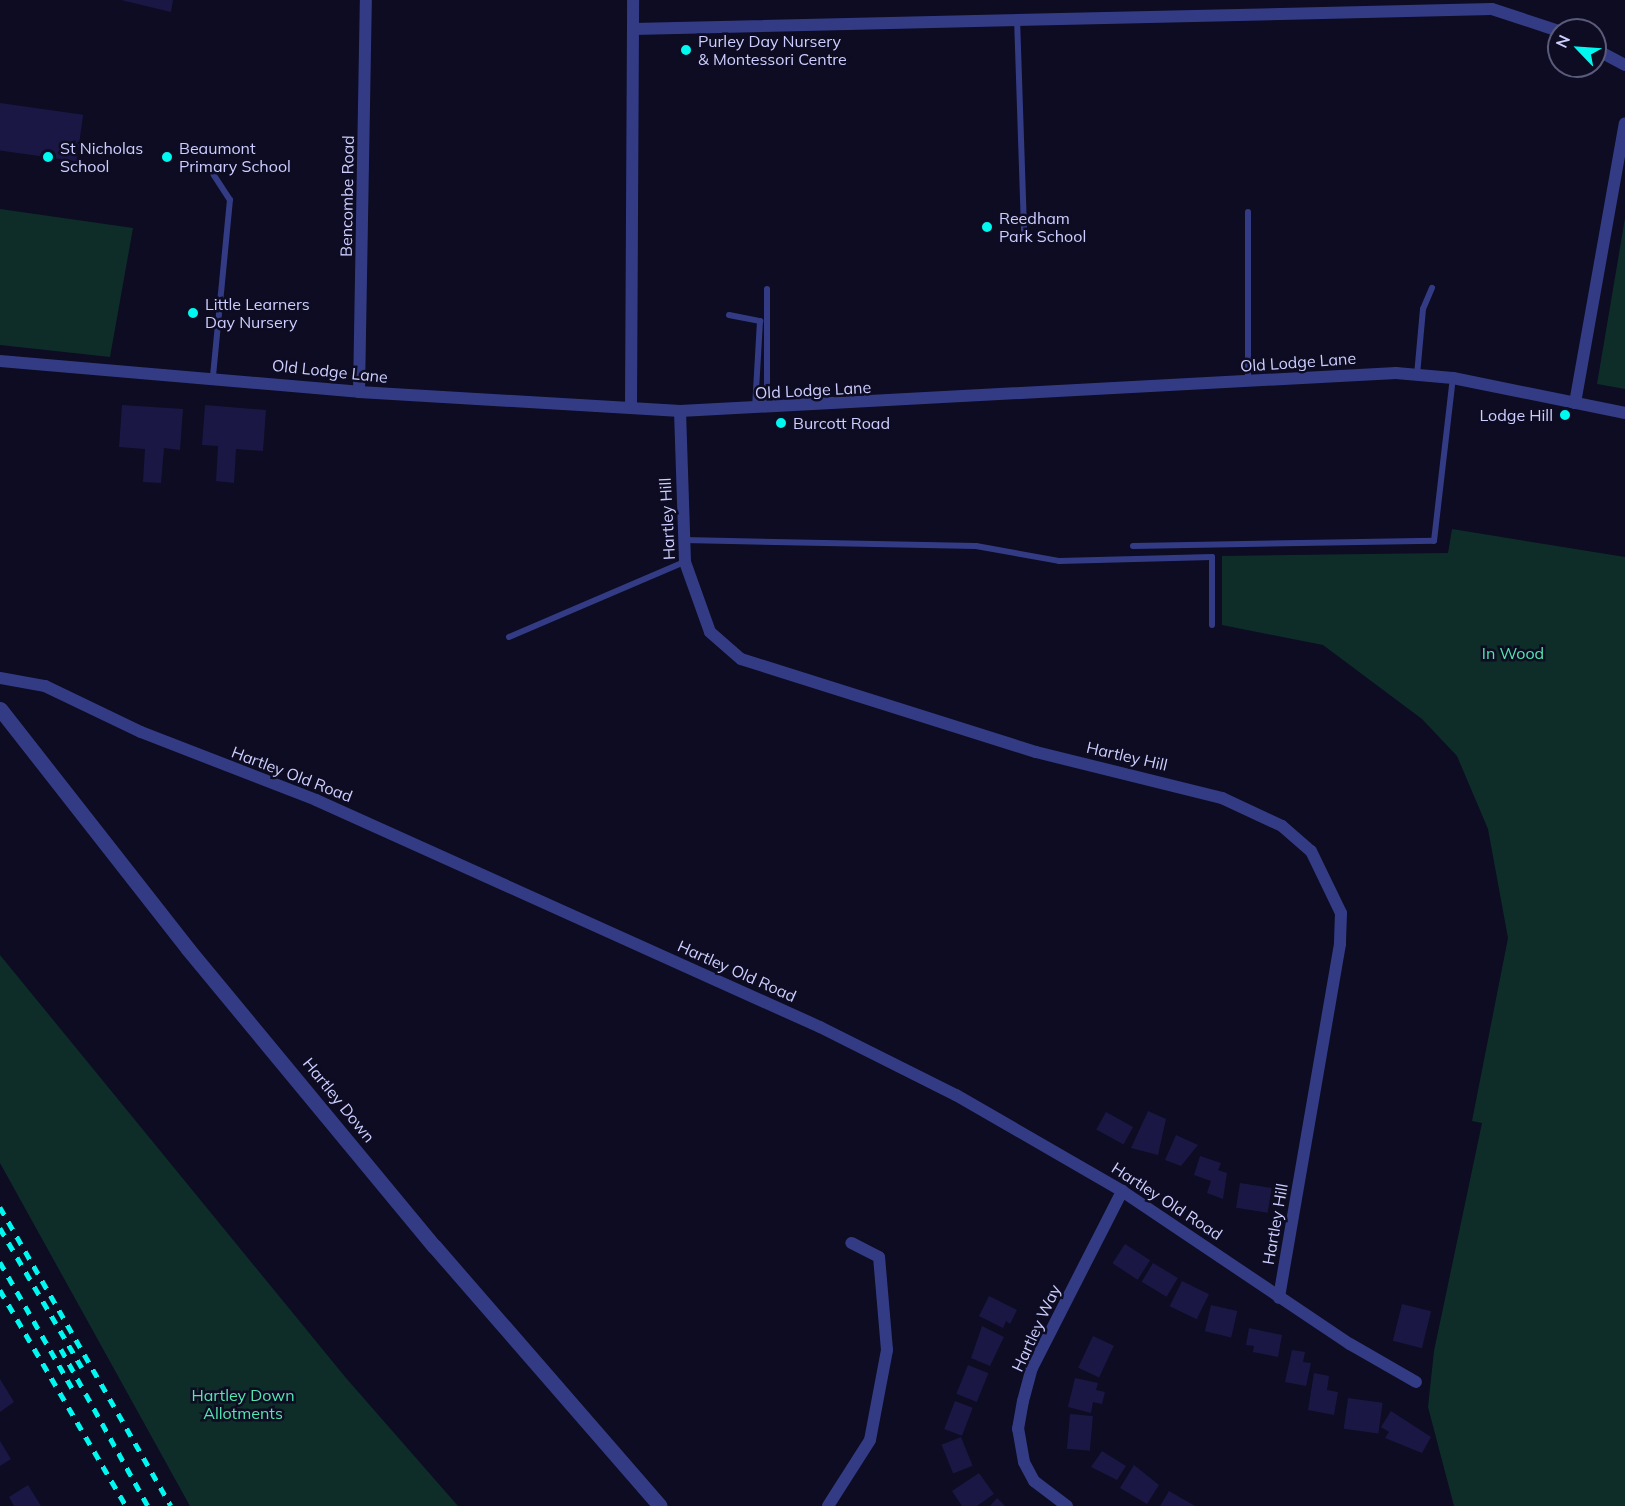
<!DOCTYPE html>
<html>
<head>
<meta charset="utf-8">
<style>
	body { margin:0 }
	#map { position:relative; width:1625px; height:1506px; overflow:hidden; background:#0d0c22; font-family:Mulish,sans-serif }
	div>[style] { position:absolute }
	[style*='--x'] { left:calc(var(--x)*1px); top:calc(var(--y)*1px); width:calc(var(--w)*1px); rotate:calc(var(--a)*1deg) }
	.green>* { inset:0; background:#0e2d28 }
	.building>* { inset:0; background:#1a1745; transform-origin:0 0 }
	.service>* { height:6px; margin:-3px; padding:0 3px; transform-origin:3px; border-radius:3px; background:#333b85 }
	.minor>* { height:12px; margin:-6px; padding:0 6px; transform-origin:6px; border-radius:6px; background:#333b85 }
	.tertiary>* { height:15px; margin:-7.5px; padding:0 7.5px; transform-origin:7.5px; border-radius:7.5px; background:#333b85 }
	.rail>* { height:4.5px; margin-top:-2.25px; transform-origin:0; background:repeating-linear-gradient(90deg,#00f8f0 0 9px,transparent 0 17px) }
	.dots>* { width:16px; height:16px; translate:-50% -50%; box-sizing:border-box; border:3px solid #0d0c22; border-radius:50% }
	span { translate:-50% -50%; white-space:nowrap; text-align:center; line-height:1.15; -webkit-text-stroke:5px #0d0c22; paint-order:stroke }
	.poi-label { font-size:16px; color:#cdceff }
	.left { translate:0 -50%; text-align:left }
	.right { translate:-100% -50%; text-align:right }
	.street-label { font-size:16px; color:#cdceff }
	.park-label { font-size:16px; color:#51e7ae }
	.north { position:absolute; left:1547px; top:18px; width:60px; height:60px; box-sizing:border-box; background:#0d0c22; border:2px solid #5a5a7a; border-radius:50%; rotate:295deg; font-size:16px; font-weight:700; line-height:24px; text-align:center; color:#cdceff }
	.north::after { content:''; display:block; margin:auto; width:21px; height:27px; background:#00f8f0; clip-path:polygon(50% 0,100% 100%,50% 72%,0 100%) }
</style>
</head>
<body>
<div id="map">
	<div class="green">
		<div style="clip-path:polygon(0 209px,133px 228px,110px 357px,0 345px)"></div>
		<div style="clip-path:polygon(1625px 218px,1625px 389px,1597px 384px)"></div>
		<div style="clip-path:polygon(1452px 529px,1625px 557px,1625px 1506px,1454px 1506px,1428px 1407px,1434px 1351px,1482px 1123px,1472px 1121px,1508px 938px,1488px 829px,1457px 756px,1422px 719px,1323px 645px,1222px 625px,1222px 556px,1448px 553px)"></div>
		<div style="clip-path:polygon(0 955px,346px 1378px,458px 1506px,190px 1506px,0 1163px)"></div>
	</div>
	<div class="building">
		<div style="clip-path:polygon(121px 0,173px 0,171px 12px)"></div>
		<div style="left:0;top:103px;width:84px;height:47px;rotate:8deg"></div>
		<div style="clip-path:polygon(122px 405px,183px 409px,180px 450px,164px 448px,161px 483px,143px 482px,145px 449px,119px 447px)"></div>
		<div style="clip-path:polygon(205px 405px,266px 410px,263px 451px,236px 449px,234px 483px,216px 481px,218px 446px,202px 445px)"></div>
		<div style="clip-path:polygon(1148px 1111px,1166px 1119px,1158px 1155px,1131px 1148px)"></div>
		<div style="left:1106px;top:1112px;width:31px;height:20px;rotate:29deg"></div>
		<div style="clip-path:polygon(1176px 1135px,1198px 1145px,1181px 1166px,1165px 1160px)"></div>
		<div style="clip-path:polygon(1200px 1156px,1221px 1163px,1218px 1170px,1227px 1173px,1223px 1199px,1207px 1193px,1211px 1181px,1194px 1175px)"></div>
		<div style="left:1240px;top:1183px;width:32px;height:25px;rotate:9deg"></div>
		<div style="left:1125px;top:1244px;width:30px;height:23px;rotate:33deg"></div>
		<div style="left:1153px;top:1263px;width:29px;height:22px;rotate:31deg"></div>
		<div style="left:1182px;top:1281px;width:30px;height:28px;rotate:26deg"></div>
		<div style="clip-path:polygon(989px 1296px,1017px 1310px,1010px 1324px,1006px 1321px,1003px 1328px,979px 1316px)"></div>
		<div style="left:1402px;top:1304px;width:30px;height:38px;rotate:14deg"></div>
		<div style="left:1211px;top:1305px;width:27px;height:27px;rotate:13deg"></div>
		<div style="clip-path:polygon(982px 1326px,1004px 1337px,990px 1366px,971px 1358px)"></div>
		<div style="clip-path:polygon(1249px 1328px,1282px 1335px,1278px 1357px,1253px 1352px,1254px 1346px,1246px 1345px)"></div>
		<div style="left:1093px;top:1336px;width:23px;height:35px;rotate:25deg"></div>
		<div style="clip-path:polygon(1292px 1350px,1305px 1352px,1303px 1362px,1311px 1363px,1306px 1386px,1285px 1382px)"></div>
		<div style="left:968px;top:1365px;width:22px;height:31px;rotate:22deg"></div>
		<div style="clip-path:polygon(1314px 1373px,1329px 1376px,1327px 1390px,1338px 1392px,1334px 1415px,1308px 1410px)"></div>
		<div style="clip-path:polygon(1075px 1378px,1098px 1383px,1096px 1390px,1105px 1392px,1102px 1404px,1093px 1402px,1091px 1413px,1068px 1407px)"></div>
		<div style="clip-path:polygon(0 1379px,14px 1402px,0 1412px)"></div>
		<div style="left:1348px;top:1398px;width:35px;height:31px;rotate:8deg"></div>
		<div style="left:955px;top:1401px;width:19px;height:30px;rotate:21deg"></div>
		<div style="clip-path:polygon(1391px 1411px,1431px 1437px,1422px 1453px,1385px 1438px,1389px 1432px,1381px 1427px)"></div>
		<div style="left:1070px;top:1414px;width:23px;height:35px;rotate:5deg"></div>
		<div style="left:961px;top:1437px;width:31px;height:21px;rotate:68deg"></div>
		<div style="clip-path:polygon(0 1441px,11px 1459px,0 1466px)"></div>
		<div style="clip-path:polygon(1102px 1451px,1126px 1466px,1117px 1480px,1091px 1467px)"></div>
		<div style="clip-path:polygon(1134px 1465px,1159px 1485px,1147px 1504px,1120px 1488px)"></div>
		<div style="clip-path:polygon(979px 1473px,994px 1494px,977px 1506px,962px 1506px,952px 1491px)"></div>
		<div style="clip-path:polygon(28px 1485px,41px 1506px,14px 1506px,9px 1497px)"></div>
		<div style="clip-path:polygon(1169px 1491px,1195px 1506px,1160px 1506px)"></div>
		<div style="clip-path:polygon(997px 1498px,1005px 1506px,990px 1506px)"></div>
	</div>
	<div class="service">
		<div style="--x:1017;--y:18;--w:213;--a:88.1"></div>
		<div style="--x:1248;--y:212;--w:170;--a:90"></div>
		<div style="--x:767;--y:289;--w:119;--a:90"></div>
		<div style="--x:729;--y:315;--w:32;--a:11"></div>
		<div style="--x:760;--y:321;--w:88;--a:93.3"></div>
		<div style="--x:1417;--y:375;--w:66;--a:-84.8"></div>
		<div style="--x:1423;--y:309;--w:23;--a:-67"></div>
		<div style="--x:213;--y:376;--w:177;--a:-84.5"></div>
		<div style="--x:230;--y:200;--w:30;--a:-123"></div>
		<div style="--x:684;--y:540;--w:292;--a:1.2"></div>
		<div style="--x:976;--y:546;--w:84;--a:10.2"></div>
		<div style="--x:1059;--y:561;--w:153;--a:-1.5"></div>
		<div style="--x:1212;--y:557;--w:68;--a:90"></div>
		<div style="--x:1133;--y:546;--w:301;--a:-1"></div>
		<div style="--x:1434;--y:541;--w:164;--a:-83.4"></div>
		<div style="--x:509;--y:637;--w:190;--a:-23.2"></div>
	</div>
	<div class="minor">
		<div style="--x:633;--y:29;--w:859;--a:-1.33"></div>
		<div style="--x:1492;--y:9;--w:71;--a:18.2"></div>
		<div style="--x:1595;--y:49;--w:34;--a:28"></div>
		<div style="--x:0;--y:361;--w:360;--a:4.9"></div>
		<div style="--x:359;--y:392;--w:322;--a:3.4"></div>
		<div style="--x:680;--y:411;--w:717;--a:-3.04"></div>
		<div style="--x:1396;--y:373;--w:57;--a:5"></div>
		<div style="--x:1453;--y:378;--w:176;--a:11.5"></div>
		<div style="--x:359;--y:392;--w:392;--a:-89"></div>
		<div style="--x:1575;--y:403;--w:284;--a:-79.9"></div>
		<div style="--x:631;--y:407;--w:407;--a:-89.7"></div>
		<div style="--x:680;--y:411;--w:151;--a:88.1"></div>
		<div style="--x:685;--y:562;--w:74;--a:70.3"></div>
		<div style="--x:710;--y:632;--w:41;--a:41.1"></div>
		<div style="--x:741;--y:659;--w:309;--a:17.5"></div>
		<div style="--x:1036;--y:752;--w:192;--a:13.9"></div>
		<div style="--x:1222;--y:798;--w:66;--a:25"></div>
		<div style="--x:1282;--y:826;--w:38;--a:41"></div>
		<div style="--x:1311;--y:851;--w:69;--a:64.2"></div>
		<div style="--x:1341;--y:913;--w:31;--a:92"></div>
		<div style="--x:1340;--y:944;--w:359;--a:99.8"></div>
		<div style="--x:0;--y:678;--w:46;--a:10.1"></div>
		<div style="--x:45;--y:686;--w:106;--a:25.6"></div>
		<div style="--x:141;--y:732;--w:188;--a:21.2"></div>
		<div style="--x:316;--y:800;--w:553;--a:24.25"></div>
		<div style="--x:820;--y:1027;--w:152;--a:26.6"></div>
		<div style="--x:956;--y:1095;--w:192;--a:30"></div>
		<div style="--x:1122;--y:1191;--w:275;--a:33.9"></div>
		<div style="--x:1350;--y:1344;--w:76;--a:29.9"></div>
		<div style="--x:828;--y:1506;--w:78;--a:-57.5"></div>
		<div style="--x:870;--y:1440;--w:92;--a:-79.3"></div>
		<div style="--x:887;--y:1350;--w:93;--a:-94.9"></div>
		<div style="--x:879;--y:1257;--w:31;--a:-153"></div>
		<div style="--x:1067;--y:1506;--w:41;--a:-142.9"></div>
		<div style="--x:1034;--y:1481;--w:21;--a:-118"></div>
		<div style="--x:1024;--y:1462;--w:34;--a:-100"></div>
		<div style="--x:1018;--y:1429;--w:28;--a:-80"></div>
		<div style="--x:1023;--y:1401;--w:34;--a:-75"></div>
		<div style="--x:1032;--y:1368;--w:199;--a:-63"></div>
	</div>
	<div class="tertiary">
		<div style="--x:0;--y:709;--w:305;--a:51.9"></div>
		<div style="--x:188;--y:949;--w:386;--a:50.4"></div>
		<div style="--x:434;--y:1246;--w:344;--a:49"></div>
	</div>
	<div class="rail">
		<div style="--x:0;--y:1207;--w:344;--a:60.2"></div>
		<div style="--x:0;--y:1228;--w:162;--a:59.6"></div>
		<div style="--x:0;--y:1262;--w:151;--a:60.2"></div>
		<div style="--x:0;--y:1290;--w:250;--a:59.7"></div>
		<div style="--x:61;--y:1349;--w:179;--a:61"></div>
	</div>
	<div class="dots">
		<div style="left:686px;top:50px;background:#00f8f0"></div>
		<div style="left:48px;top:157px;background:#00f8f0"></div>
		<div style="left:167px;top:157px;background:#00f8f0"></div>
		<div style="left:987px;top:227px;background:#00f8f0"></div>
		<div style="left:193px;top:313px;background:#00f8f0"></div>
		<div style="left:1565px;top:415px;background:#00f8f0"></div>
		<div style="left:781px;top:423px;background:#00f8f0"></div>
	</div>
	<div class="poi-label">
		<span class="left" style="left:698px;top:50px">Purley Day Nursery<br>&amp; Montessori Centre</span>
		<span class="left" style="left:60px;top:157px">St Nicholas<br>School</span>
		<span class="left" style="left:179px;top:157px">Beaumont<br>Primary School</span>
		<span class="left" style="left:999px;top:227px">Reedham<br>Park School</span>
		<span class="left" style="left:205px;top:313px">Little Learners<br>Day Nursery</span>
		<span class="right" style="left:1553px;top:415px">Lodge Hill</span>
		<span class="left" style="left:793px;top:423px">Burcott Road</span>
	</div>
	<div class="street-label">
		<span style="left:347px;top:196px;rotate:-89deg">Bencombe Road</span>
		<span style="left:1298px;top:362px;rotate:-4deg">Old Lodge Lane</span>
		<span style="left:330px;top:371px;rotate:6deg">Old Lodge Lane</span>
		<span style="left:813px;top:390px;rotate:-3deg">Old Lodge Lane</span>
		<span style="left:667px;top:519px;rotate:-93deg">Hartley Hill</span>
		<span style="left:1127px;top:756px;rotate:13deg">Hartley Hill</span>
		<span style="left:292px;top:774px;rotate:21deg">Hartley Old Road</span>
		<span style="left:737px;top:971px;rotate:24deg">Hartley Old Road</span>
		<span style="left:339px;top:1100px;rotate:51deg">Hartley Down</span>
		<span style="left:1167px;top:1201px;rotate:33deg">Hartley Old Road</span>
		<span style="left:1275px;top:1224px;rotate:-80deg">Hartley Hill</span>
		<span style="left:1036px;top:1328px;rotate:-65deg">Hartley Way</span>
	</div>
	<div class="park-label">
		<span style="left:1513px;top:653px">In Wood</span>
		<span style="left:243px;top:1404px">Hartley Down<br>Allotments</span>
	</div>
	<div class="north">N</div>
</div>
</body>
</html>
